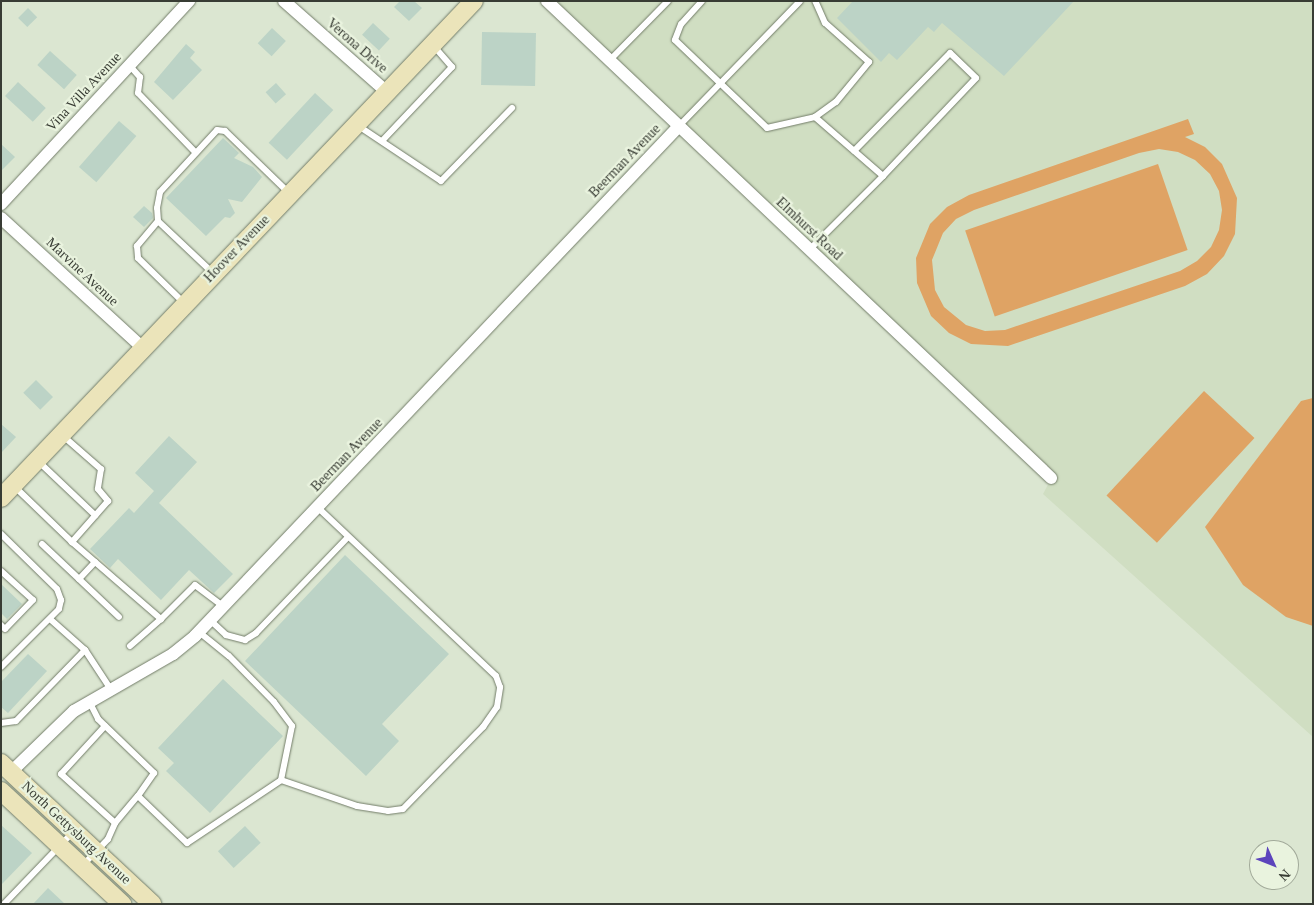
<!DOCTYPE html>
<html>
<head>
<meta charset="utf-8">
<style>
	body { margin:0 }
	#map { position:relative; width:1314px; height:905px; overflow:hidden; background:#dbe6d1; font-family:"Times New Roman",serif }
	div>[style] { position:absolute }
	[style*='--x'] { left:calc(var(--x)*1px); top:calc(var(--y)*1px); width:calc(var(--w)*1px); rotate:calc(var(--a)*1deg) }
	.built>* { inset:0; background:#d0dec2 }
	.green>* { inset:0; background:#dfa364; transform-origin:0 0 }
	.building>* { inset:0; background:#bcd3c6; transform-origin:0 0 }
	.roads { filter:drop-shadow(0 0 1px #727c68) drop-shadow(0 0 1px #727c68) }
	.lane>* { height:6px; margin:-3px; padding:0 3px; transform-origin:3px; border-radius:3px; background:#fff }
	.street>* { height:12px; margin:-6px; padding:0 6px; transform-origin:6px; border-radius:6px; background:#fff }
	.secondary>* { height:18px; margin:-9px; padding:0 9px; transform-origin:9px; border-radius:9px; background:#ebe4ba }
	span { translate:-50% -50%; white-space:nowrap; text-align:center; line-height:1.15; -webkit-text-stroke:4.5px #e9f3de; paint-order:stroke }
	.street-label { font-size:14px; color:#383c34 }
	.frame { position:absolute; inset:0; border:2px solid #383c34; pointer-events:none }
	.north { position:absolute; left:1249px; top:840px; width:50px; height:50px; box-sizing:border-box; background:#e9f3de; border:1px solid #a2aa9a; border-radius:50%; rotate:134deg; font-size:14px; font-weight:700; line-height:20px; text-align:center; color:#383c34 }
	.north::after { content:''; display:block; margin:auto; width:18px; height:22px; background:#5c44bc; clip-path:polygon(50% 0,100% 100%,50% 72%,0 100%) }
</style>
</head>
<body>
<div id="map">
	<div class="built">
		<div style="clip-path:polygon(547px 1px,1313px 1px,1313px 737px,1043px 494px,1051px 479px)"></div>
	</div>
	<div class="green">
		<div style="clip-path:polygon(evenodd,1188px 119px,1194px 134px,1185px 137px,1205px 147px,1222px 164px,1237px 198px,1235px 234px,1224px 256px,1207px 274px,1185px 286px,1008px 346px,971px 344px,949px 333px,931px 316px,917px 283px,916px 258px,930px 224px,947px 207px,969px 195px,1188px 119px,1159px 149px,1178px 152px,1195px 160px,1210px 174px,1219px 191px,1222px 210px,1219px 230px,1211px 247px,1197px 261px,1180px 271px,1005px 330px,985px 331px,966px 325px,944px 307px,935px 290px,932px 260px,943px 233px,956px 219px,974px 210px,1139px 153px,1159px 149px)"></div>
		<div style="left:1158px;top:164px;width:91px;height:204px;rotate:71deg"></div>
		<div style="left:1204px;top:391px;width:69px;height:143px;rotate:43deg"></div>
		<div style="clip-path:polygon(1313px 398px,1313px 626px,1286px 617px,1243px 585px,1205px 527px,1301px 401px)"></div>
	</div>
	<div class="building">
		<div style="clip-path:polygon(400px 1px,414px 1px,422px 8px,409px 21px,394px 7px)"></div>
		<div style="clip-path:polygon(853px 1px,1074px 1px,1004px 76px,942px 23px,934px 32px,928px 27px,897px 60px,889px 53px,881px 62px,837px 18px)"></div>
		<div style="left:28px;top:8px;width:13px;height:14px;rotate:45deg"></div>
		<div style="left:373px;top:23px;width:23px;height:16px;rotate:43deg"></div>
		<div style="left:272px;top:28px;width:19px;height:21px;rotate:43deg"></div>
		<div style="left:482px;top:32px;width:54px;height:53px;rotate:1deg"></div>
		<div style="clip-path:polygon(186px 44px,195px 52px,190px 58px,202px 70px,173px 100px,154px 82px)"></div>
		<div style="left:50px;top:51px;width:36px;height:19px;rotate:42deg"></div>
		<div style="left:18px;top:82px;width:38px;height:19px;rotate:43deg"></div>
		<div style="left:276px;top:83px;width:15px;height:14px;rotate:48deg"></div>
		<div style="left:315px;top:93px;width:25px;height:68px;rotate:43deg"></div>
		<div style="left:119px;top:121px;width:23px;height:61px;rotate:41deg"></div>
		<div style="clip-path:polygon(223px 138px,239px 153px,234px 158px,253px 167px,262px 177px,242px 202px,228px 199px,235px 213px,230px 218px,225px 217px,206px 236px,166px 198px)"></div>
		<div style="clip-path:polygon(1px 144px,15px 157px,1px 171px)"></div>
		<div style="clip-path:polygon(144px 206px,152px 213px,153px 218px,144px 227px,133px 217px)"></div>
		<div style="left:36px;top:380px;width:24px;height:18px;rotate:45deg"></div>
		<div style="clip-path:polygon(1px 424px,16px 437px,1px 453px)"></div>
		<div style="clip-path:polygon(169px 436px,197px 462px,159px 503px,233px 574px,214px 593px,189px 570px,161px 600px,118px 559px,110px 568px,90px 549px,129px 508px,134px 513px,154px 491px,135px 473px)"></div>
		<div style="clip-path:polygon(345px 555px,449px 654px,382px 724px,399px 741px,366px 776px,245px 661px)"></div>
		<div style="clip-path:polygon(1px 584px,22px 604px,7px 619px,1px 613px)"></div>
		<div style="clip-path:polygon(28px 654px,47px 671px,8px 713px,1px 707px,1px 682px)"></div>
		<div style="clip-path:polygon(223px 679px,283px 736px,210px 813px,166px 771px,174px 763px,158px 748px)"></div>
		<div style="clip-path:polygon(1px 825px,32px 853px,1px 885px)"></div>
		<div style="left:245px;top:826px;width:23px;height:37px;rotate:47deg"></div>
		<div style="clip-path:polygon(48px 888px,65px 904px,33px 904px)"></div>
	</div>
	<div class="roads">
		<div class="lane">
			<div style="--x:702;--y:1;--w:31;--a:132"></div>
			<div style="--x:681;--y:24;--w:17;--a:111"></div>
			<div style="--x:675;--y:40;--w:127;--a:43.7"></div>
			<div style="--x:767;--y:128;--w:49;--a:-12.9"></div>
			<div style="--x:815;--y:117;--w:26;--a:-36"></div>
			<div style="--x:836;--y:102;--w:52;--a:-50.5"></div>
			<div style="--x:869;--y:62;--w:59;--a:-138.4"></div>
			<div style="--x:825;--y:23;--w:24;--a:-114"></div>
			<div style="--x:609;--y:61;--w:84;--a:-45.5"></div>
			<div style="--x:130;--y:66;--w:15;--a:48"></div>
			<div style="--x:140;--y:77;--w:16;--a:97"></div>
			<div style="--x:138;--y:93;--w:83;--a:46"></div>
			<div style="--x:815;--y:117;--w:90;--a:40.9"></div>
			<div style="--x:883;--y:176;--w:135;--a:-46.5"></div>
			<div style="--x:976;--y:78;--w:36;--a:-136"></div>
			<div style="--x:950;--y:53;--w:137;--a:134.4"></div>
			<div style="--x:357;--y:125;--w:101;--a:33.7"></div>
			<div style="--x:441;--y:181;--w:102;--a:-45.8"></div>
			<div style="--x:678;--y:127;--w:175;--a:-45.9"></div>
			<div style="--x:382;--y:141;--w:102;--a:-46.6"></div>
			<div style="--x:452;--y:67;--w:29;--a:-131"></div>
			<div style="--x:158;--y:221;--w:33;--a:130"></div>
			<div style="--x:137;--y:246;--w:12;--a:85"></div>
			<div style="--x:138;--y:258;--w:66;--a:44.4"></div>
			<div style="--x:809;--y:250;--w:105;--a:-45"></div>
			<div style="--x:214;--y:274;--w:77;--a:-136.6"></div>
			<div style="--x:158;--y:221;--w:13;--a:-94"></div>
			<div style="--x:157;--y:208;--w:16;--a:-79"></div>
			<div style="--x:160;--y:192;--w:84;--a:-47.4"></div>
			<div style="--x:217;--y:130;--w:8;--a:7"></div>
			<div style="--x:225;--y:131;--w:89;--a:44.1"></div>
			<div style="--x:62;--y:435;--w:52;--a:41.1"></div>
			<div style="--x:101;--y:469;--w:20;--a:99"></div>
			<div style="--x:98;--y:489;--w:16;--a:50"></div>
			<div style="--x:108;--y:501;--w:55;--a:131.3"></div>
			<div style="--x:72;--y:542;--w:118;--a:40.9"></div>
			<div style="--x:161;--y:619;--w:48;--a:-45"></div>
			<div style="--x:195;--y:585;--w:35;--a:37"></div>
			<div style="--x:38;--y:461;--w:79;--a:43.5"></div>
			<div style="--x:15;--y:487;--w:79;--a:44"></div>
			<div style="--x:1;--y:534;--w:78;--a:44.5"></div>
			<div style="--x:57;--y:589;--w:12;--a:70"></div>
			<div style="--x:61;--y:600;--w:9;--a:103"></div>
			<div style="--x:59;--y:609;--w:82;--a:135"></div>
			<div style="--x:42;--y:544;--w:51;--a:43.4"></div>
			<div style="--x:95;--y:562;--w:23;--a:133"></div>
			<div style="--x:79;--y:579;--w:55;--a:43.5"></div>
			<div style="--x:1;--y:571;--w:43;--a:42.2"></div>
			<div style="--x:33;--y:600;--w:40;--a:134"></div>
			<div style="--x:5;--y:629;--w:6;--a:-135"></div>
			<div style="--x:50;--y:619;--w:47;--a:41.5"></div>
			<div style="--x:85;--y:650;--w:45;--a:56.7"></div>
			<div style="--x:210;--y:620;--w:22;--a:43"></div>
			<div style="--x:226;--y:635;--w:20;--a:15"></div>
			<div style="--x:245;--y:640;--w:13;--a:-32"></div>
			<div style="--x:256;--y:633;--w:133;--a:-46.2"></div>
			<div style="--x:199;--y:632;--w:38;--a:39"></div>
			<div style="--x:229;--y:656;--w:64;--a:45.6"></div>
			<div style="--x:274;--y:702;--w:30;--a:53"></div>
			<div style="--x:292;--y:726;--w:55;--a:101.5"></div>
			<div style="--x:130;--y:646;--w:41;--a:-41.1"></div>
			<div style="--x:89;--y:701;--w:20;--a:63"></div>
			<div style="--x:98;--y:719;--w:78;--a:44"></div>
			<div style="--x:154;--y:773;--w:28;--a:125"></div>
			<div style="--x:1;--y:723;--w:15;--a:-8"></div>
			<div style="--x:16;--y:721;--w:99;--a:-45.8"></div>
			<div style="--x:105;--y:726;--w:65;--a:132.5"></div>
			<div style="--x:61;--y:774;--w:73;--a:42.2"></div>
			<div style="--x:83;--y:865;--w:36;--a:-46"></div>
			<div style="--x:108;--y:839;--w:17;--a:-66"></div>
			<div style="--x:115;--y:823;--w:35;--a:-50"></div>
			<div style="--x:138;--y:796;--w:68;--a:43.8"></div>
			<div style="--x:187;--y:843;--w:113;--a:-33.8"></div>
			<div style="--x:281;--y:780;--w:80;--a:18.9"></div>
			<div style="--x:357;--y:806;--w:31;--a:9"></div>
			<div style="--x:388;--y:811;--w:15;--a:-8"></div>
			<div style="--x:403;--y:809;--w:115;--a:-45.7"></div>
			<div style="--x:483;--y:727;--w:24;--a:-55"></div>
			<div style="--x:497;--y:707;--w:20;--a:-81"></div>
			<div style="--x:500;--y:687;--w:12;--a:-110"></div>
			<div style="--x:496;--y:676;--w:246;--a:-136.6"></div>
			<div style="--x:4;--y:904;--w:98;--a:-46.2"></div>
		</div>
		<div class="street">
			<div style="--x:284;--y:1;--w:137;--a:41.5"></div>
			<div style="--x:547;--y:1;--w:694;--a:43.42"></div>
			<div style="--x:1;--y:204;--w:277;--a:-47.2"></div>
			<div style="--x:1;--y:218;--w:193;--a:42.5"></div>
			<div style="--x:11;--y:772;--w:88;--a:-44.1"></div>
			<div style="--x:74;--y:711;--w:114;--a:-29.9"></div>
			<div style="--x:173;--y:654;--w:28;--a:-39"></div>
			<div style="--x:195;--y:636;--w:702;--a:-46.5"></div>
		</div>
		<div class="secondary">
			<div style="--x:1;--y:498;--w:686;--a:-46.42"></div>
			<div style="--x:1;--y:763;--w:207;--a:43"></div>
			<div style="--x:1;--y:791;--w:166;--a:43"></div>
		</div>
	</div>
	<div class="street-label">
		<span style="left:357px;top:46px;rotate:41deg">Verona Drive</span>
		<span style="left:84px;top:92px;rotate:-47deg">Vina Villa Avenue</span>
		<span style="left:625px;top:161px;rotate:-46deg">Beerman Avenue</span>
		<span style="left:809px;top:229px;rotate:43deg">Elmhurst Road</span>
		<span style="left:237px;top:249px;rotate:-46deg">Hoover Avenue</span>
		<span style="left:82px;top:272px;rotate:43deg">Marvine Avenue</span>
		<span style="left:347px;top:455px;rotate:-46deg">Beerman Avenue</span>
		<span style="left:76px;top:833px;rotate:43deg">North Gettysburg Avenue</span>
	</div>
	<div class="frame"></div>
	<div class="north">N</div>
</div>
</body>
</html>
